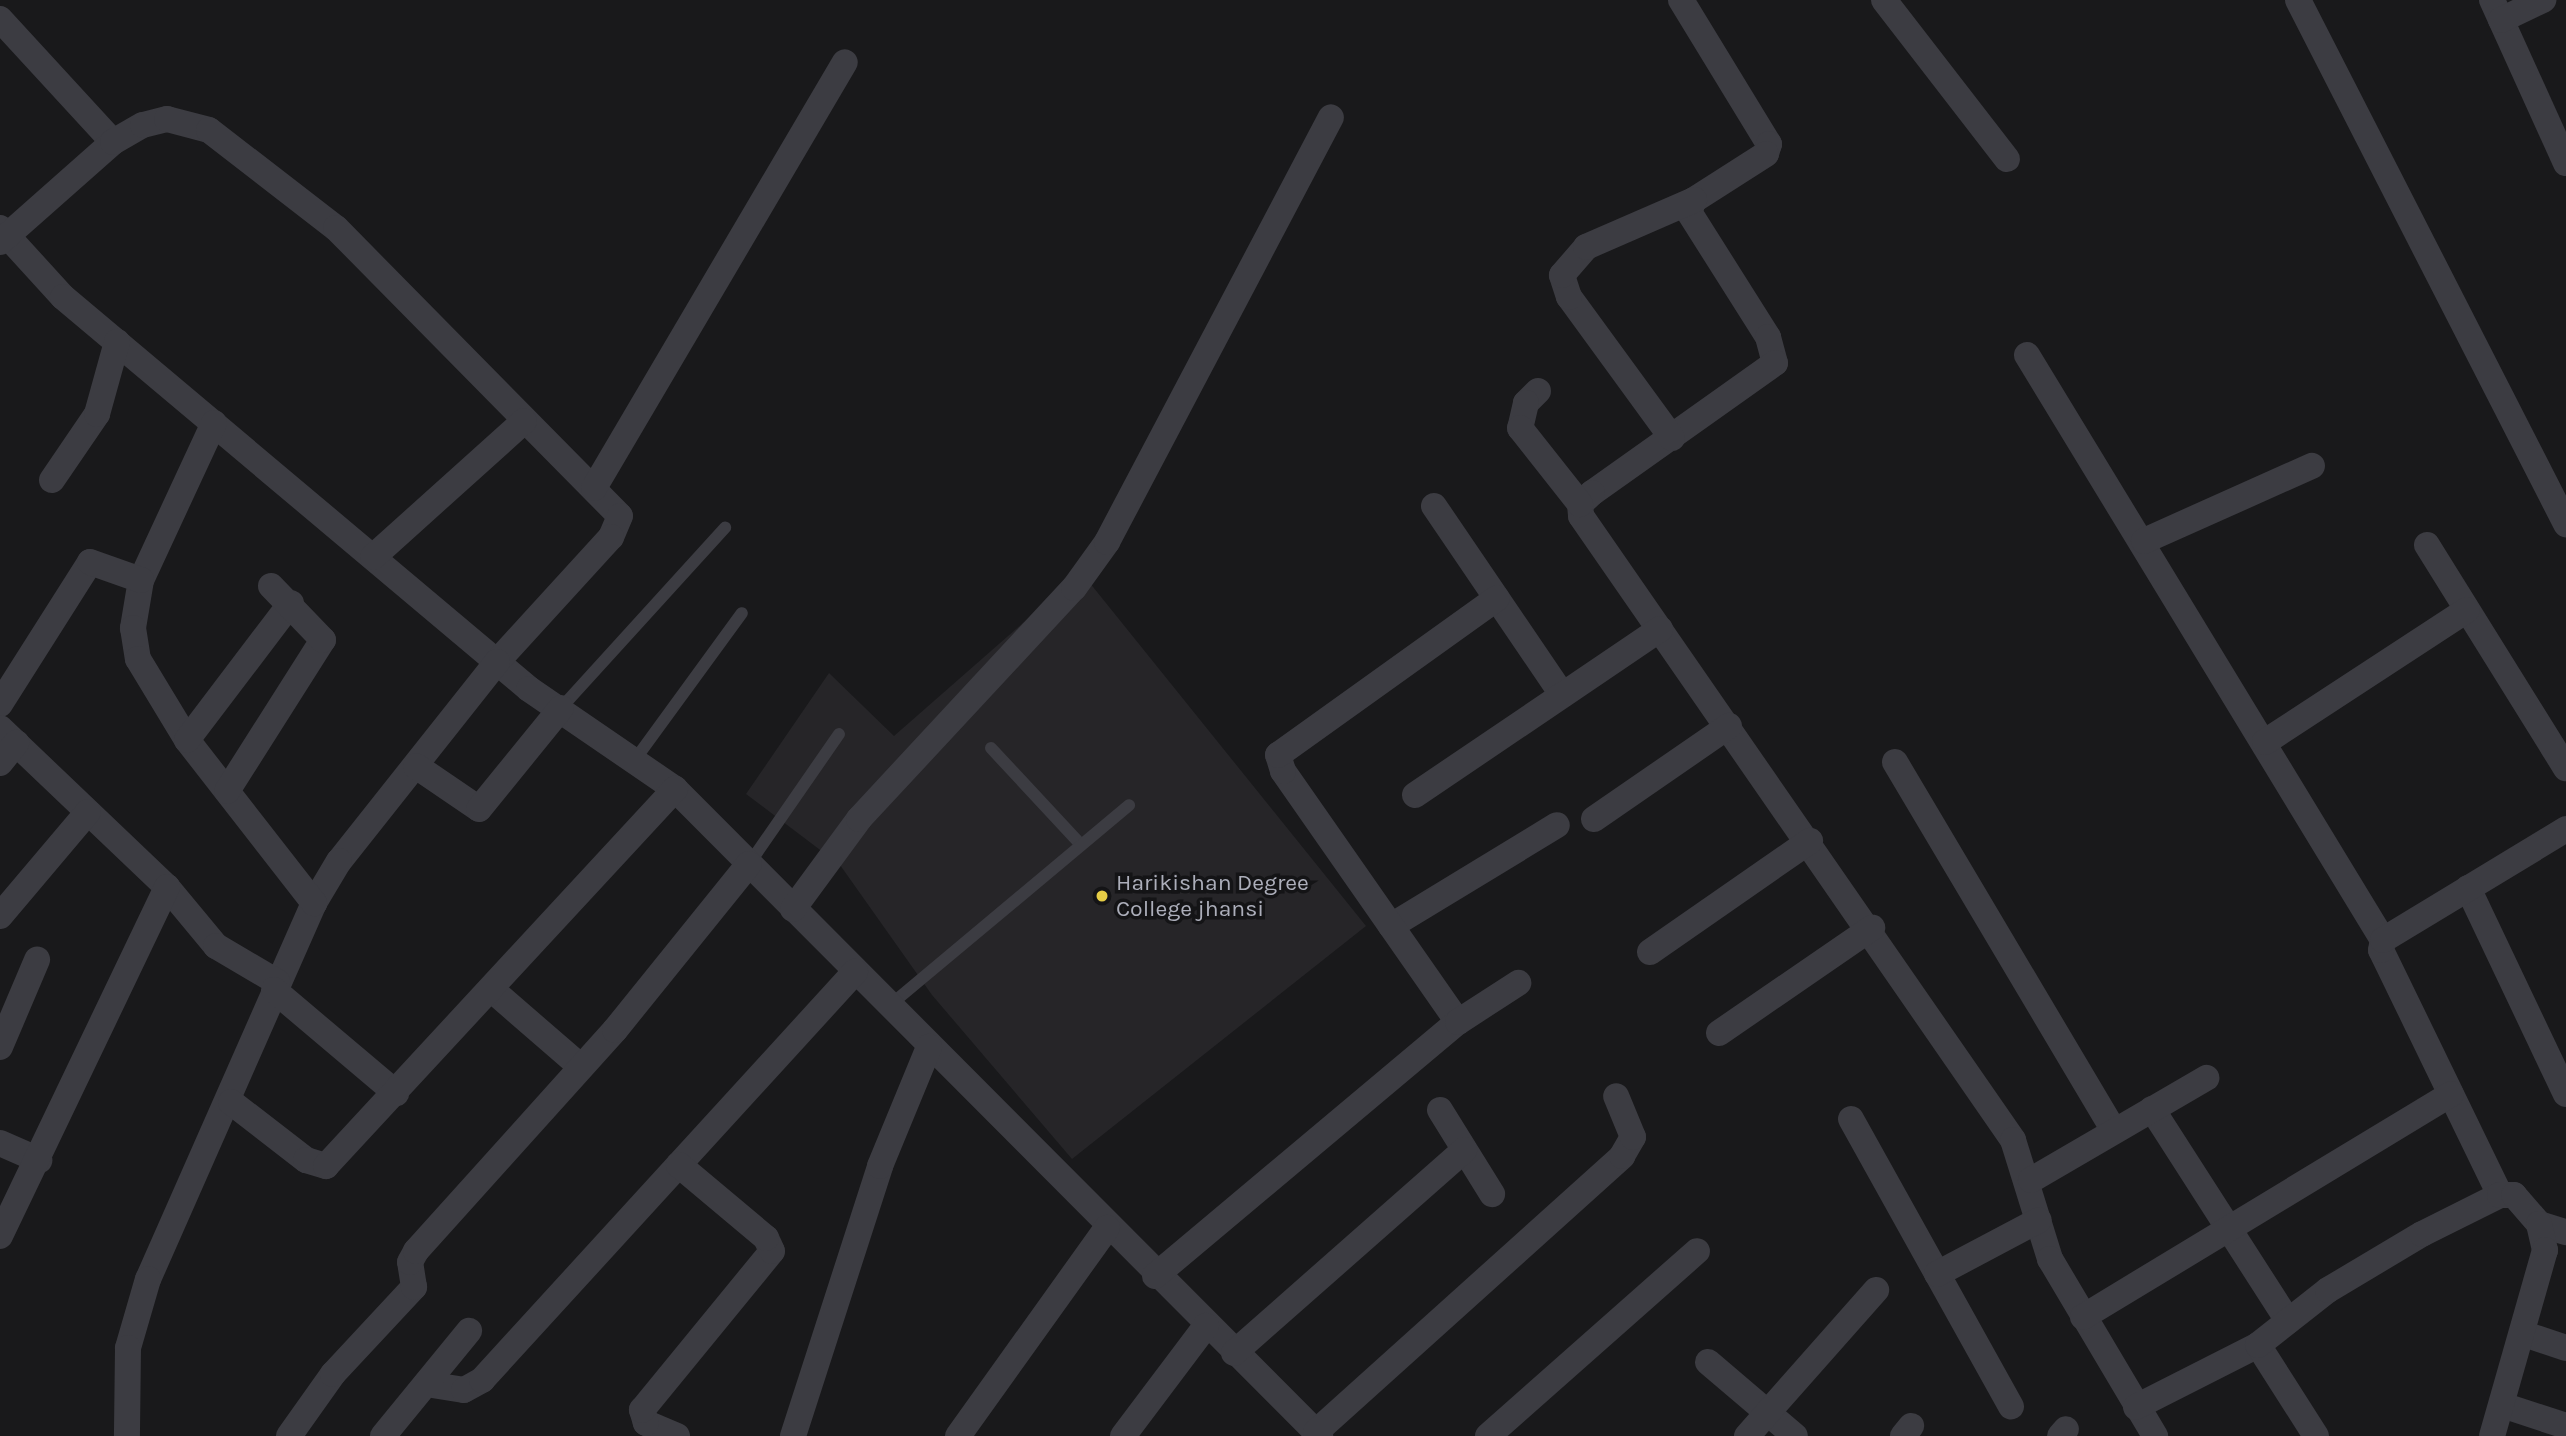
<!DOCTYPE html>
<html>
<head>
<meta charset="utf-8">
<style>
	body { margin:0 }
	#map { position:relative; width:2566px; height:1436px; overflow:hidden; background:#19191b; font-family:Karla,sans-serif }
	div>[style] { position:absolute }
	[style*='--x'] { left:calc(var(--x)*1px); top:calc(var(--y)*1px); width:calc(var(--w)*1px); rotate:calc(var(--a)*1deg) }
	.built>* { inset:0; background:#262528 }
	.service>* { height:12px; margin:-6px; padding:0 6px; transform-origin:6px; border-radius:6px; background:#3c3c42 }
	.minor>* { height:26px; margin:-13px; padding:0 13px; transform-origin:13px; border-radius:13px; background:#3c3c42 }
	.dots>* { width:19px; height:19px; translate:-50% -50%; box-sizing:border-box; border:4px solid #141416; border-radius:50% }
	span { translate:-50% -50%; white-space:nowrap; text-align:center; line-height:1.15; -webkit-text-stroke:7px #141416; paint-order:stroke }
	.poi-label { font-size:23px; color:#acaeba }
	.left { translate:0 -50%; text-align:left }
</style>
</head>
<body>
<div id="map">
	<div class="built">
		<div style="clip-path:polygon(1081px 572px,1366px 926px,1072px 1159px,932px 995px,840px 865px,746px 794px,829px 673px,894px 736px)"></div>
	</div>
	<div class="service">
		<div style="--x:561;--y:708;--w:244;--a:-47.7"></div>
		<div style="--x:991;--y:748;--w:132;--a:47.1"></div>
		<div style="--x:634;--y:761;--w:183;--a:-53.9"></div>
		<div style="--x:749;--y:864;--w:158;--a:-55.3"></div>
		<div style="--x:889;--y:1006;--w:313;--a:-39.9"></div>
	</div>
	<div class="minor">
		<div style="--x:1681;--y:0;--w:169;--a:58.6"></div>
		<div style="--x:1769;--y:144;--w:10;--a:107"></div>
		<div style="--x:1766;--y:154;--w:85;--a:147.4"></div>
		<div style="--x:1694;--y:200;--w:13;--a:113"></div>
		<div style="--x:1689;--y:212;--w:148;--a:57.7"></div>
		<div style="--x:1768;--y:337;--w:27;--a:75"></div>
		<div style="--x:1775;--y:363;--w:224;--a:144.6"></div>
		<div style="--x:1592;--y:493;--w:16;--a:137"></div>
		<div style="--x:1580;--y:504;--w:12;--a:85"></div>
		<div style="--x:1581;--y:516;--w:759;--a:55.3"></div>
		<div style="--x:2013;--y:1140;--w:125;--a:72.7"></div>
		<div style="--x:2050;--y:1259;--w:206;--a:59.3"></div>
		<div style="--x:1884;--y:0;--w:201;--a:52.3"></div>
		<div style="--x:2298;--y:0;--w:589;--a:62.91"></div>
		<div style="--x:2492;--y:0;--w:179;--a:65.6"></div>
		<div style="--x:0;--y:19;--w:167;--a:47.4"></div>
		<div style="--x:2501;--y:20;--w:47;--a:-25.5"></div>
		<div style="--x:0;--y:228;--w:93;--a:47.6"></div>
		<div style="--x:63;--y:297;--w:609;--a:40.07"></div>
		<div style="--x:529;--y:689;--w:177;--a:34.4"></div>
		<div style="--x:675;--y:789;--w:914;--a:45.09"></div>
		<div style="--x:0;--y:242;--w:151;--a:-41.5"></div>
		<div style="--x:113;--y:142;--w:34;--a:-30"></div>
		<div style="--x:143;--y:125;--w:25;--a:-14"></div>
		<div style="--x:167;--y:119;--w:43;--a:14.7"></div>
		<div style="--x:209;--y:130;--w:160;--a:37.7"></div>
		<div style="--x:336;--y:228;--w:404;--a:45.4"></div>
		<div style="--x:620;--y:516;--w:23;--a:113"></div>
		<div style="--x:611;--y:537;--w:169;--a:132.4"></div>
		<div style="--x:497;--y:662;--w:254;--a:128.4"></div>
		<div style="--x:339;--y:861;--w:49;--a:120.8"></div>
		<div style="--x:314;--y:903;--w:411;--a:113.8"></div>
		<div style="--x:148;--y:1279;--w:72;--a:106.2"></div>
		<div style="--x:128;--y:1348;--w:88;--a:90.7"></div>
		<div style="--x:2027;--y:355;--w:685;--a:58.68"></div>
		<div style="--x:1538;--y:391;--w:17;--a:135"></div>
		<div style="--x:1526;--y:403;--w:26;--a:103"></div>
		<div style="--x:1520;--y:428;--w:97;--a:51.7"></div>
		<div style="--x:214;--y:423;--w:173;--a:114.9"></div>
		<div style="--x:141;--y:580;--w:49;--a:99.5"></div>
		<div style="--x:133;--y:628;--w:31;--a:81"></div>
		<div style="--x:138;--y:659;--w:95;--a:58.8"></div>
		<div style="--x:187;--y:740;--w:207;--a:52.1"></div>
		<div style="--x:1672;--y:438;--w:175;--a:-126.1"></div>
		<div style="--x:1569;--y:297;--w:23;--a:-108"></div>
		<div style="--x:1562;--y:275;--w:37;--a:-49"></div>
		<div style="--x:1586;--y:247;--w:118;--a:-23.5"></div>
		<div style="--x:52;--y:480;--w:80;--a:-55.7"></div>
		<div style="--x:97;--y:414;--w:75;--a:-74.5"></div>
		<div style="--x:594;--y:488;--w:494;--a:-59.5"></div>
		<div style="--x:1434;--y:506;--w:227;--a:55.8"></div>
		<div style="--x:2144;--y:541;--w:184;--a:-24.1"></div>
		<div style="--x:2427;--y:545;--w:263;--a:58.1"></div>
		<div style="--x:373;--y:557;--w:203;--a:-42"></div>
		<div style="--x:0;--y:704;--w:168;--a:-57.6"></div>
		<div style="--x:90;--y:562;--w:54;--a:19.4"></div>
		<div style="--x:0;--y:728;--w:231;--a:43.6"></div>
		<div style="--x:167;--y:887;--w:77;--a:50.3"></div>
		<div style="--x:216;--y:946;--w:71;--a:30.5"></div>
		<div style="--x:187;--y:740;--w:172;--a:-52.8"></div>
		<div style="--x:2265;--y:742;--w:241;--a:-33.2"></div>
		<div style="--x:1895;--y:762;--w:429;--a:59.3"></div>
		<div style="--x:0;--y:763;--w:26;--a:-51"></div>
		<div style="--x:416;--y:766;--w:76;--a:34.3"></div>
		<div style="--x:479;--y:809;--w:130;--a:-50.9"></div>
		<div style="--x:227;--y:791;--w:179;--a:-57.6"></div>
		<div style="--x:323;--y:640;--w:75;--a:-133.9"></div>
		<div style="--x:1415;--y:795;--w:296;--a:-34.1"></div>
		<div style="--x:1594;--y:819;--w:164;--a:-34.6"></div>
		<div style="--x:2468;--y:888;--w:228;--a:64.6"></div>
		<div style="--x:793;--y:909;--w:112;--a:-53.7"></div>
		<div style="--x:859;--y:819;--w:316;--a:-47.1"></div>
		<div style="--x:1074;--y:588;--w:57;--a:-54.3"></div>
		<div style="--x:1107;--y:542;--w:480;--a:-62.2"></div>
		<div style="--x:0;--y:916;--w:136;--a:-49.8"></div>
		<div style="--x:1391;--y:926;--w:194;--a:-31.3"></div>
		<div style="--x:1650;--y:952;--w:195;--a:-34.8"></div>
		<div style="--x:491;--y:989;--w:119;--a:40.9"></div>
		<div style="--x:274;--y:990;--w:160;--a:40.2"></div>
		<div style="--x:1458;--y:1022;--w:306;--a:-124.9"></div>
		<div style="--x:1283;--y:771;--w:17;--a:-107"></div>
		<div style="--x:1278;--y:755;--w:269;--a:-35.6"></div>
		<div style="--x:1719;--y:1033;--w:186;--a:-34.5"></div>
		<div style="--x:0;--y:1047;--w:95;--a:-67"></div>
		<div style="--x:231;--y:1102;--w:95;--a:37.7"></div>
		<div style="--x:306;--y:1160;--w:21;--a:17"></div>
		<div style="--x:326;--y:1166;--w:514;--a:-47.21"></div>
		<div style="--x:2152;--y:1109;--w:252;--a:57.3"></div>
		<div style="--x:1440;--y:1110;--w:99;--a:58.2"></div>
		<div style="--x:1851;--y:1119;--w:329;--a:60.9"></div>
		<div style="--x:0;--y:1143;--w:43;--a:23.6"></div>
		<div style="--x:2031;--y:1180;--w:203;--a:-30.2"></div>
		<div style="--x:2500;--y:1195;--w:272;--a:-115.9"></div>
		<div style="--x:2381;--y:950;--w:10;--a:-79"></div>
		<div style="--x:2383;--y:940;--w:214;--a:-31.2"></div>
		<div style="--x:2539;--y:1224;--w:28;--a:17"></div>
		<div style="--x:0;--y:1236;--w:387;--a:-64.4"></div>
		<div style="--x:1937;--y:1274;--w:115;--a:-27.9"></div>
		<div style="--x:1155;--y:1276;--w:395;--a:-40"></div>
		<div style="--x:1458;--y:1022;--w:72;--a:-33"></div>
		<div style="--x:2083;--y:1317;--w:430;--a:-31.2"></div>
		<div style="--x:2524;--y:1334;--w:44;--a:18.4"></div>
		<div style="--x:1234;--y:1353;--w:307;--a:-41.4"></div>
		<div style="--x:1708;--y:1362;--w:114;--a:40.4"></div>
		<div style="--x:426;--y:1384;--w:38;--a:9"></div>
		<div style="--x:464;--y:1390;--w:21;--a:-29"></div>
		<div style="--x:482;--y:1380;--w:553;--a:-47.57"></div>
		<div style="--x:2502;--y:1405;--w:67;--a:18.2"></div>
		<div style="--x:2136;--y:1407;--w:137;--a:-26.9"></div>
		<div style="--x:1316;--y:1432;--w:412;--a:-42"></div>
		<div style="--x:1622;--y:1156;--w:22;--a:-60"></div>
		<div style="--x:1633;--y:1137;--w:44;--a:-112.5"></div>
		<div style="--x:289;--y:1436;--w:76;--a:-54.6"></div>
		<div style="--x:333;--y:1374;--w:119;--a:-47"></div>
		<div style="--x:414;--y:1287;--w:25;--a:-99"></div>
		<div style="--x:410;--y:1262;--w:13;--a:-61"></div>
		<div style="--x:416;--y:1251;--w:297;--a:-48"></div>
		<div style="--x:615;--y:1030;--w:213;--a:-51.1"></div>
		<div style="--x:383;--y:1436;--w:136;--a:-50.7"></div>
		<div style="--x:677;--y:1436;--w:34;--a:-157"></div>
		<div style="--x:646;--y:1423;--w:14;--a:-107"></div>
		<div style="--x:642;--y:1410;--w:205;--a:-50.7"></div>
		<div style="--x:772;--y:1251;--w:14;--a:-115"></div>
		<div style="--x:766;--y:1238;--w:114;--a:-140"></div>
		<div style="--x:793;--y:1436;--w:284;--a:-72.1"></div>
		<div style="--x:880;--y:1166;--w:129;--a:-67.6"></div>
		<div style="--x:958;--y:1436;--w:256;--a:-54.4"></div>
		<div style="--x:1123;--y:1436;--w:138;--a:-53"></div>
		<div style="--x:1488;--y:1436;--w:279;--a:-41.5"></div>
		<div style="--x:1747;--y:1436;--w:195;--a:-48.5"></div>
		<div style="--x:1903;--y:1436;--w:13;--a:-51"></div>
		<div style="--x:2060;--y:1436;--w:9;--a:-49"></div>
		<div style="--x:2316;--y:1436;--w:108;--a:-122.5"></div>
		<div style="--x:2258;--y:1345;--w:89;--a:-38.2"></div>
		<div style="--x:2328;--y:1290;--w:109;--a:-30.8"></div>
		<div style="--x:2422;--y:1234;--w:87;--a:-26.6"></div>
		<div style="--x:2500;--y:1195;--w:14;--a:0"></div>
		<div style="--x:2514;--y:1195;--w:38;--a:49"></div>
		<div style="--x:2539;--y:1224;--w:27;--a:77"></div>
		<div style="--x:2545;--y:1250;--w:193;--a:105.9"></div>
	</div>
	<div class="dots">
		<div style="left:1102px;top:896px;background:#e6cd46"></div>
	</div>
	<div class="poi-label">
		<span class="left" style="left:1116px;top:896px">Harikishan Degree<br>College jhansi</span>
	</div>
</div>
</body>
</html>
